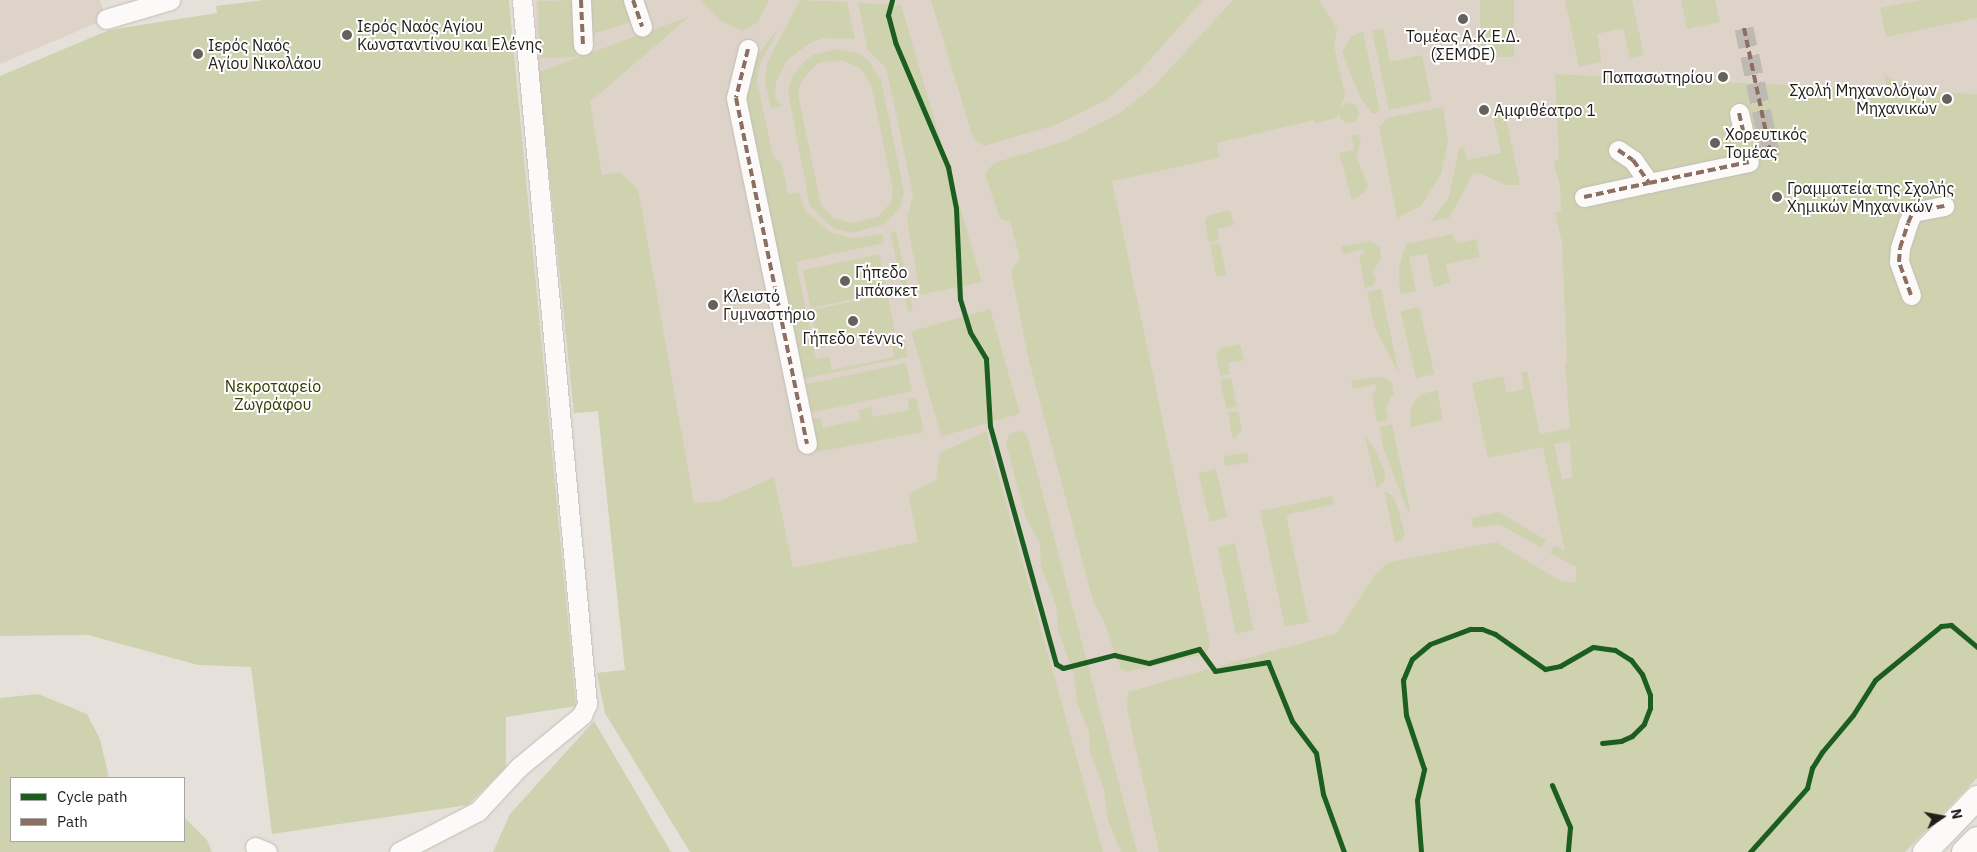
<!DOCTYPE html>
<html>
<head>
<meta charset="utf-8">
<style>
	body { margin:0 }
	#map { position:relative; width:1977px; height:852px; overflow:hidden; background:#e6e0da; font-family:"IBM Plex Sans",sans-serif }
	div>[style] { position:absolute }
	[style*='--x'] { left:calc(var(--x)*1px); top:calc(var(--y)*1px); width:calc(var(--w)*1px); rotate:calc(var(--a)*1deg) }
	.built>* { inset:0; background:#ded3c9 }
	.green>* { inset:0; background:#cfd2af; transform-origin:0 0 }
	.round { border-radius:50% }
	.minor-tunnel>* { height:19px; margin-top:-9.5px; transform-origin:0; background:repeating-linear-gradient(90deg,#beb9b3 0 19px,transparent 0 28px) }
	.roads { filter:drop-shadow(0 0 1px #c0bcb7) drop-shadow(0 0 1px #c0bcb7) }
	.minor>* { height:19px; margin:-9.5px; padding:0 9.5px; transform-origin:9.5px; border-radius:9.5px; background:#fbfaf9 }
	.major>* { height:24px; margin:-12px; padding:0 12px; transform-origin:12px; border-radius:12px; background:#fbfaf9 }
	.quiet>* { height:4px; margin-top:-2px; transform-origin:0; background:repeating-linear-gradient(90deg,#8d6e63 0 8px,transparent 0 12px) }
	.cycleway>* { height:5px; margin:-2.5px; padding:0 2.5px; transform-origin:2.5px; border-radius:2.5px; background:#1b5e20 }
	.dots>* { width:14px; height:14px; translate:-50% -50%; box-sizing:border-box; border:2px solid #fff; border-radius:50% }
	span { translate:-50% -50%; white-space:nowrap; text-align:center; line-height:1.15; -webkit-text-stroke:4px #fff; paint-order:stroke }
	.poi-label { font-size:16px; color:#201d19 }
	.left { translate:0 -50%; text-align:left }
	.right { translate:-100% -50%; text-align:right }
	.park-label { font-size:16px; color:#363c00 }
	.legend { position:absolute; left:10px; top:777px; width:175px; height:65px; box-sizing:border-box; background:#fff; border:1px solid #a6a5a3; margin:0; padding:6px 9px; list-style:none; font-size:15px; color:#201d19 }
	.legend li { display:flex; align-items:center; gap:10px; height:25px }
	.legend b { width:25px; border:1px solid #a6a5a3 }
	.north { position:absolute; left:1917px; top:792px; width:50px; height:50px; -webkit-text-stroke:4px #fff; paint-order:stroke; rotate:78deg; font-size:14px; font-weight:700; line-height:20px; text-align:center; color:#201d19 }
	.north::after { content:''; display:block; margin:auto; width:18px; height:22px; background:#201d19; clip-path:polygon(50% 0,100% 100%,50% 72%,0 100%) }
</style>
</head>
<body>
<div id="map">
	<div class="built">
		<div style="clip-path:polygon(0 0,100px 0,106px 19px,0 64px)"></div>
		<div style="clip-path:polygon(535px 0,1977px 0,1977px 778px,1905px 852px,690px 852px,605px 713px,597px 673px,625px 670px,598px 411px,574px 413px,539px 72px)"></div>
	</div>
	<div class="green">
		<div style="clip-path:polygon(264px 0,509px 0,576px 706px,506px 717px,506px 767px,468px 805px,272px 834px,251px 667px,198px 665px,88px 635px,0 636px,0 76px,109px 30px,217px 13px,216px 6px)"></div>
		<div style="left:575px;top:0;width:57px;height:37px;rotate:88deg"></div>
		<div style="clip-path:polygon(583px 0,631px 0,638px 20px,585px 36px)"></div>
		<div style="clip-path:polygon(700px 0,769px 0,758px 22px,742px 31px,721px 21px)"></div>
		<div style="clip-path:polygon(800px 0,847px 2px,855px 39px,824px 38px,812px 42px,788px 59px,776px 82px,775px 98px,782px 106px,771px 109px,765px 79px,767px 63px)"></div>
		<div style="clip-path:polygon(931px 0,1203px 0,1140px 71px,1108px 99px,1058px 124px,984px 146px,973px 138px)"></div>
		<div style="clip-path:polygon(1233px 0,1319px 0,1337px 29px,1334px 46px,1345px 95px,1337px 118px,1315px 123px,1314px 120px,1217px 143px,1219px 158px,1112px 181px,1210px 644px,1206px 654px,1126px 672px,1120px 668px,1104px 621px,1093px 601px,1027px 353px,1011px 271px,1020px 258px,1010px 222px,1000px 219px,985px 174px,994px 163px,1065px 141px,1118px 114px,1153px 87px)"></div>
		<div style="left:1480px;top:0;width:34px;height:57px"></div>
		<div style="clip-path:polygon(1565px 0,1632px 0,1644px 55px,1630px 58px,1623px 28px,1597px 34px,1602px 62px,1579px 67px)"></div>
		<div style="clip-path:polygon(1681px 0,1715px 0,1720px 22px,1687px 29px)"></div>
		<div style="clip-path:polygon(1919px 0,1977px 0,1977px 18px,1886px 37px,1880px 8px)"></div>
		<div style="clip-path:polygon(858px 3px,901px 5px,982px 282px,920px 295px,907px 219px,913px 194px,886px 68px,867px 49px)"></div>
		<div style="clip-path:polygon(690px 16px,590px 102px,602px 175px,620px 172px,638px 189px,694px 503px,720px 501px,774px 477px,793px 568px,918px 542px,908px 494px,936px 480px,940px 453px,986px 431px,1103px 852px,690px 852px,605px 713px,597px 673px,625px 670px,598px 411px,574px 413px,539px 72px)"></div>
		<div style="clip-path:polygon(779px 27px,760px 64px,757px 81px,773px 156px,782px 164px,788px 194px,799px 192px,805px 211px,832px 233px,853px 238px,883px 234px,884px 243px,796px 262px,816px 359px,829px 356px,832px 370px,894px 357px,891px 343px,905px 340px,908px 357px,803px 379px,812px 419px,821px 418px,823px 428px,860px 420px,858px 410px,871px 407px,873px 417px,909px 410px,908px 399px,916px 397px,924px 432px,817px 452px,746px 108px,750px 65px)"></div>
		<div style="clip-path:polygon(1383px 28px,1390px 62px,1422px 55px,1432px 101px,1389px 110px,1372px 31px)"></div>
		<div style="clip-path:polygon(1363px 31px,1380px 112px,1372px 114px,1360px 97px,1342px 52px,1351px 37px)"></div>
		<div style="clip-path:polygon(evenodd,838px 49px,858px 53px,867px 59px,881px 80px,904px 192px,900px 208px,885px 224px,852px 233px,833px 228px,810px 206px,788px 93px,792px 76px,804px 62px,812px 55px,838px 49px,842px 60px,861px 69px,871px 85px,893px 189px,891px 202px,879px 216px,852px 223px,833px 218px,821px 205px,798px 94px,801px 82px,813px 68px,819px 63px,842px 60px)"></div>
		<div style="clip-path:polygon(evenodd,1555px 74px,1887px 90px,1884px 74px,1903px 86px,1901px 91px,1977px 94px,1977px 778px,1905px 852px,1159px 852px,1127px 710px,1128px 692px,1337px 633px,1376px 573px,1389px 562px,1496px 542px,1559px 580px,1576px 583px,1576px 567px,1550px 553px,1554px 545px,1565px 551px,1543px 447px,1488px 458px,1472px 383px,1503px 376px,1507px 393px,1524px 389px,1521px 373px,1527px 371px,1540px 434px,1570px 428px,1565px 363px,1567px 362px,1562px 242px,1555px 213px,1561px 211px,1560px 185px,1553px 161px,1559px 159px,1555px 74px,1570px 441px,1572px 477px,1562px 480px,1554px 444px,1570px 441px)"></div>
		<div class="round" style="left:1339px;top:103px;width:20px;height:20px"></div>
		<div style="clip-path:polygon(1443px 107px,1448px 141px,1441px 174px,1421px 206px,1397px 218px,1379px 127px,1387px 118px)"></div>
		<div style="clip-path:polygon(1504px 108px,1520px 185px,1506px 185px,1479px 173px,1473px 174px,1449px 218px,1430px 222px,1449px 197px,1459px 148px,1464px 147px,1467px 160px,1501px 153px,1492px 111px)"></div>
		<div style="clip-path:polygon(1351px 135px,1358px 135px,1361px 141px,1356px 157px,1368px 185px,1365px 192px,1352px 200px,1339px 153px,1354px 150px)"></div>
		<div style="clip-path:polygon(1230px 210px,1234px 225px,1217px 229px,1219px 240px,1209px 243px,1205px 222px,1207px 216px)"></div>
		<div style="clip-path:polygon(896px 231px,913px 311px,908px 312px,890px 232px)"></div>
		<div style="clip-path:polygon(1453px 234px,1456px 243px,1476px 239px,1480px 257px,1446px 264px,1450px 283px,1434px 287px,1427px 254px,1409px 257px,1416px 291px,1400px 294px,1399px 267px,1406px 244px)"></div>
		<div style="clip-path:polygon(1371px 241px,1380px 247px,1381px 258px,1372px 273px,1376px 278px,1374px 285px,1365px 288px,1359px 256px,1365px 254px,1364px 249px,1343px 254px,1341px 246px)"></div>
		<div style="left:1220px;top:243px;width:32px;height:10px;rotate:79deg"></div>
		<div style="left:879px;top:254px;width:39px;height:78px;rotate:78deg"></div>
		<div style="clip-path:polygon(1381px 289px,1399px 374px,1375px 328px,1367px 292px)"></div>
		<div style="left:887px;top:294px;width:38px;height:78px;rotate:78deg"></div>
		<div style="left:1419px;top:307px;width:69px;height:19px;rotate:77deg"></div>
		<div style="left:990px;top:309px;width:109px;height:82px;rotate:74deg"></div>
		<div style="clip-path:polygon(1240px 344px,1244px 360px,1228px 363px,1230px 374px,1220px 376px,1216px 353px,1221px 348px)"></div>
		<div style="left:906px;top:363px;width:29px;height:102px;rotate:78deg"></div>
		<div style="clip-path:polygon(1383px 376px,1392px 382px,1394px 393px,1385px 408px,1388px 412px,1387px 420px,1377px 422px,1372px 392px,1376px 391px,1375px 384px,1353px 389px,1351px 381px)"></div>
		<div style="left:1231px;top:378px;width:29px;height:11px;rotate:78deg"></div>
		<div style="clip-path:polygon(1437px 390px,1443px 420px,1410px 427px,1411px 407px,1416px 399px,1422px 394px)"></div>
		<div style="clip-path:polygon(1238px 411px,1242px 431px,1233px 440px,1228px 413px)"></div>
		<div style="clip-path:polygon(1392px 424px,1410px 510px,1408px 512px,1384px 450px,1379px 427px)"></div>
		<div style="clip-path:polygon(1016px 431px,1024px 432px,1028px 438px,1137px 852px,1121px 852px,1108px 821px,1104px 789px,1090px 752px,1089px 732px,1077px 703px,1074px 675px,1058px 630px,1056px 605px,1041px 567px,1040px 543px,1026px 519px,1006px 443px,1009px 435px)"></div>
		<div style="clip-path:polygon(1365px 436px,1375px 449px,1385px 473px,1384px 482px,1377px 488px)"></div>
		<div style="left:1247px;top:452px;width:10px;height:24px;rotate:79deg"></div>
		<div style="left:1216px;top:469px;width:50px;height:18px;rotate:77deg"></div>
		<div style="clip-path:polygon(1384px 491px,1392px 495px,1398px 508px,1405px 535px,1402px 540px,1395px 542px)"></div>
		<div style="clip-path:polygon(1332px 496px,1334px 504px,1286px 515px,1309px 622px,1285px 627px,1260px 511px)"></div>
		<div style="clip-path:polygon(1499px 512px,1546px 540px,1542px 548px,1499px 524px,1473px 528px,1471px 518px)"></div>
		<div style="left:1235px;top:543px;width:89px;height:18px;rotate:78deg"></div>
		<div style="clip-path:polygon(38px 694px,87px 714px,100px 739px,109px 778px,11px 778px,11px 841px,184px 841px,184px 817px,207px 840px,212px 852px,0 852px,0 698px)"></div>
		<div style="clip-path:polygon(594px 721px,671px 852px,493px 852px,510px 814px)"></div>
	</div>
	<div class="minor-tunnel">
		<div style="--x:1744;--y:28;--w:131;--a:78.1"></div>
	</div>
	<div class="roads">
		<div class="minor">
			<div style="--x:581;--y:0;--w:45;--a:87.5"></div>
			<div style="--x:633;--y:0;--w:28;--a:71"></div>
			<div style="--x:106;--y:19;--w:67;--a:-16.5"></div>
			<div style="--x:748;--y:49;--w:50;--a:103.8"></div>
			<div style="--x:736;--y:98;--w:353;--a:78.4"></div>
			<div style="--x:1739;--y:113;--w:18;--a:77"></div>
			<div style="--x:1618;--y:150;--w:18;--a:34"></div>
			<div style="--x:1633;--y:160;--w:28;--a:55"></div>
			<div style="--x:1649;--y:183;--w:102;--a:-11.9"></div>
			<div style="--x:1584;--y:197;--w:66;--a:-12.2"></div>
			<div style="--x:1911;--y:295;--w:35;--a:-110"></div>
			<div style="--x:1899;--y:262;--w:14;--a:-86"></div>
			<div style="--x:1900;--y:248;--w:26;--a:-72"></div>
			<div style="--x:1908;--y:223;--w:12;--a:-66"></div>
			<div style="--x:1913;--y:212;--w:32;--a:-11"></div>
			<div style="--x:255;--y:847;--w:13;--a:23"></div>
			<div style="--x:399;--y:852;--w:89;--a:-27.4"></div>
			<div style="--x:478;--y:811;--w:60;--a:-47"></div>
			<div style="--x:519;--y:767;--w:82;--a:-39.5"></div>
			<div style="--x:582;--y:715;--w:12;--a:-66"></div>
			<div style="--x:587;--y:704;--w:707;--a:-95.28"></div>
		</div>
		<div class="major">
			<div style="--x:1925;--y:852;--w:75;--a:-46.1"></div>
			<div style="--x:1964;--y:852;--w:18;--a:-45"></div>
		</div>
	</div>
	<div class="quiet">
		<div style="--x:581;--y:0;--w:45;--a:87.5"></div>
		<div style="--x:633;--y:0;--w:28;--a:71"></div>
		<div style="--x:1744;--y:28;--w:131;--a:78.1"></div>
		<div style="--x:748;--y:49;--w:50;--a:103.8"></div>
		<div style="--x:736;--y:98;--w:353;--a:78.4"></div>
		<div style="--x:1739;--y:113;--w:18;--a:77"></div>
		<div style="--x:1618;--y:150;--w:18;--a:34"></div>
		<div style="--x:1633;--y:160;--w:28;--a:55"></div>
		<div style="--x:1649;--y:183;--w:102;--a:-11.9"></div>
		<div style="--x:1584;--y:197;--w:66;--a:-12.2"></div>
		<div style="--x:1911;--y:295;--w:35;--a:-110"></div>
		<div style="--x:1899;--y:262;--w:14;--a:-86"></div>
		<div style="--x:1900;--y:248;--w:26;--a:-72"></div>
		<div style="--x:1908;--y:223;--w:12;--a:-66"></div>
		<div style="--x:1913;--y:212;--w:32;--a:-11"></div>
	</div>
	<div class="cycleway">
		<div style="--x:892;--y:0;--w:16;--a:105"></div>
		<div style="--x:888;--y:15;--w:28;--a:75"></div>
		<div style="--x:895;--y:42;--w:136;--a:67"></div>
		<div style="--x:948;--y:167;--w:42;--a:79"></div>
		<div style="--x:956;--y:208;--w:91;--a:87.5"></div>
		<div style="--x:960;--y:299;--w:34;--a:73"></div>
		<div style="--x:970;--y:332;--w:31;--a:59"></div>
		<div style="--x:986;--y:359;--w:67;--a:86.6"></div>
		<div style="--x:990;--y:426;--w:247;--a:74.5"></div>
		<div style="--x:1056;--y:664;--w:8;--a:30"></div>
		<div style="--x:1063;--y:668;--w:53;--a:-14.3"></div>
		<div style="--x:1114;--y:655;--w:36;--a:13"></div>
		<div style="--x:1149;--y:663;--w:52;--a:-15.6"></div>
		<div style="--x:1199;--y:649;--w:27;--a:54"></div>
		<div style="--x:1215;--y:671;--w:54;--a:-9.6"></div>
		<div style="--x:1268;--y:662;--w:64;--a:67.9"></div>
		<div style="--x:1292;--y:721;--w:40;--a:53"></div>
		<div style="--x:1316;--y:753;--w:42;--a:80.3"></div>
		<div style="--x:1323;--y:794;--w:62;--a:70.1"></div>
		<div style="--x:1552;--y:785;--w:46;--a:66.8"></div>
		<div style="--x:1570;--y:827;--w:25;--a:95"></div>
		<div style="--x:1421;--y:852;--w:52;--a:-94.4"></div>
		<div style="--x:1417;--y:800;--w:32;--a:-77"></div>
		<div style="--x:1424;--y:769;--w:57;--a:-108.4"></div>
		<div style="--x:1406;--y:715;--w:35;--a:-95"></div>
		<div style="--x:1403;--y:680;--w:23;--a:-67"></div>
		<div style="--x:1412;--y:659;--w:23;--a:-40"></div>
		<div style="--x:1430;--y:644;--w:43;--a:-20.6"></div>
		<div style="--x:1470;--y:629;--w:12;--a:0"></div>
		<div style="--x:1482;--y:629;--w:14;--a:21"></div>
		<div style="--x:1495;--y:634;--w:61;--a:35"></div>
		<div style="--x:1545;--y:669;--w:15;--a:-11"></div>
		<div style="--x:1560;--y:666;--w:38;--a:-30"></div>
		<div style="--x:1593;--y:647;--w:22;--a:8"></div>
		<div style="--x:1615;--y:650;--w:19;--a:32"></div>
		<div style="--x:1631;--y:660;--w:18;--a:52"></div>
		<div style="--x:1642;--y:674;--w:22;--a:69"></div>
		<div style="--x:1650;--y:695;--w:13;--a:90"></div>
		<div style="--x:1650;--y:708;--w:17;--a:111"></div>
		<div style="--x:1644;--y:724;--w:17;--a:135"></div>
		<div style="--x:1632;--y:736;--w:12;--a:156"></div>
		<div style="--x:1621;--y:741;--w:19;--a:174"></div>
		<div style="--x:1750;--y:852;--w:86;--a:-48.3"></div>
		<div style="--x:1807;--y:788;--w:21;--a:-76"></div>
		<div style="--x:1812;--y:768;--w:19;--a:-58"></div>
		<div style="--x:1822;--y:752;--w:48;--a:-50"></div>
		<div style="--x:1853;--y:715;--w:41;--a:-57.8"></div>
		<div style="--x:1875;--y:680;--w:85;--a:-39.3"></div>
		<div style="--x:1941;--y:626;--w:10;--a:-6"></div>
		<div style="--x:1951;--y:625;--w:34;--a:40"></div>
	</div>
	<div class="dots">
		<div style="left:1463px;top:19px;background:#65615d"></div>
		<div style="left:347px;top:35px;background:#65615d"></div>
		<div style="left:198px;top:54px;background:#65615d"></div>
		<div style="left:1723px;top:77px;background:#65615d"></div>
		<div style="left:1947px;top:99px;background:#65615d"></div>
		<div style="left:1484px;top:110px;background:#65615d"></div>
		<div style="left:1715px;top:143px;background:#65615d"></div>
		<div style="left:1777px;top:197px;background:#65615d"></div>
		<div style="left:845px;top:281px;background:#65615d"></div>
		<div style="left:713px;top:305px;background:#65615d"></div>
		<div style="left:853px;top:321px;background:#65615d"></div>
	</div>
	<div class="poi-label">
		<span class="left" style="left:357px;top:35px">Ιερός Ναός Αγίου<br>Κωνσταντίνου και Ελένης</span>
		<span style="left:1463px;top:45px">Τομέας Α.Κ.Ε.Δ.<br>(ΣΕΜΦΕ)</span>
		<span class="left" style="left:208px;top:54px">Ιερός Ναός<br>Αγίου Νικολάου</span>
		<span class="right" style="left:1713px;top:77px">Παπασωτηρίου</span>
		<span class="right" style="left:1937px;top:99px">Σχολή Μηχανολόγων<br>Μηχανικών</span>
		<span class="left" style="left:1494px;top:110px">Αμφιθέατρο 1</span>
		<span class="left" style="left:1725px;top:143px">Χορευτικός<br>Τομέας</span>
		<span class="left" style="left:1787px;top:197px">Γραμματεία της Σχολής<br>Χημικών Μηχανικών</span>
		<span class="left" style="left:855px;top:281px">Γήπεδο<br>μπάσκετ</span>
		<span class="left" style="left:723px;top:305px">Κλειστό<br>Γυμναστήριο</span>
		<span style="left:853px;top:338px">Γήπεδο τέννις</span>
	</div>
	<div class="park-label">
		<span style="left:273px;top:395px">Νεκροταφείο<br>Ζωγράφου</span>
	</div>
	<ul class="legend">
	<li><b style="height:6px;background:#1b5e20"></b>Cycle path</li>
	<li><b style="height:6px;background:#8d6e63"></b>Path</li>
	</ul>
	<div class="north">N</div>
</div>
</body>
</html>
